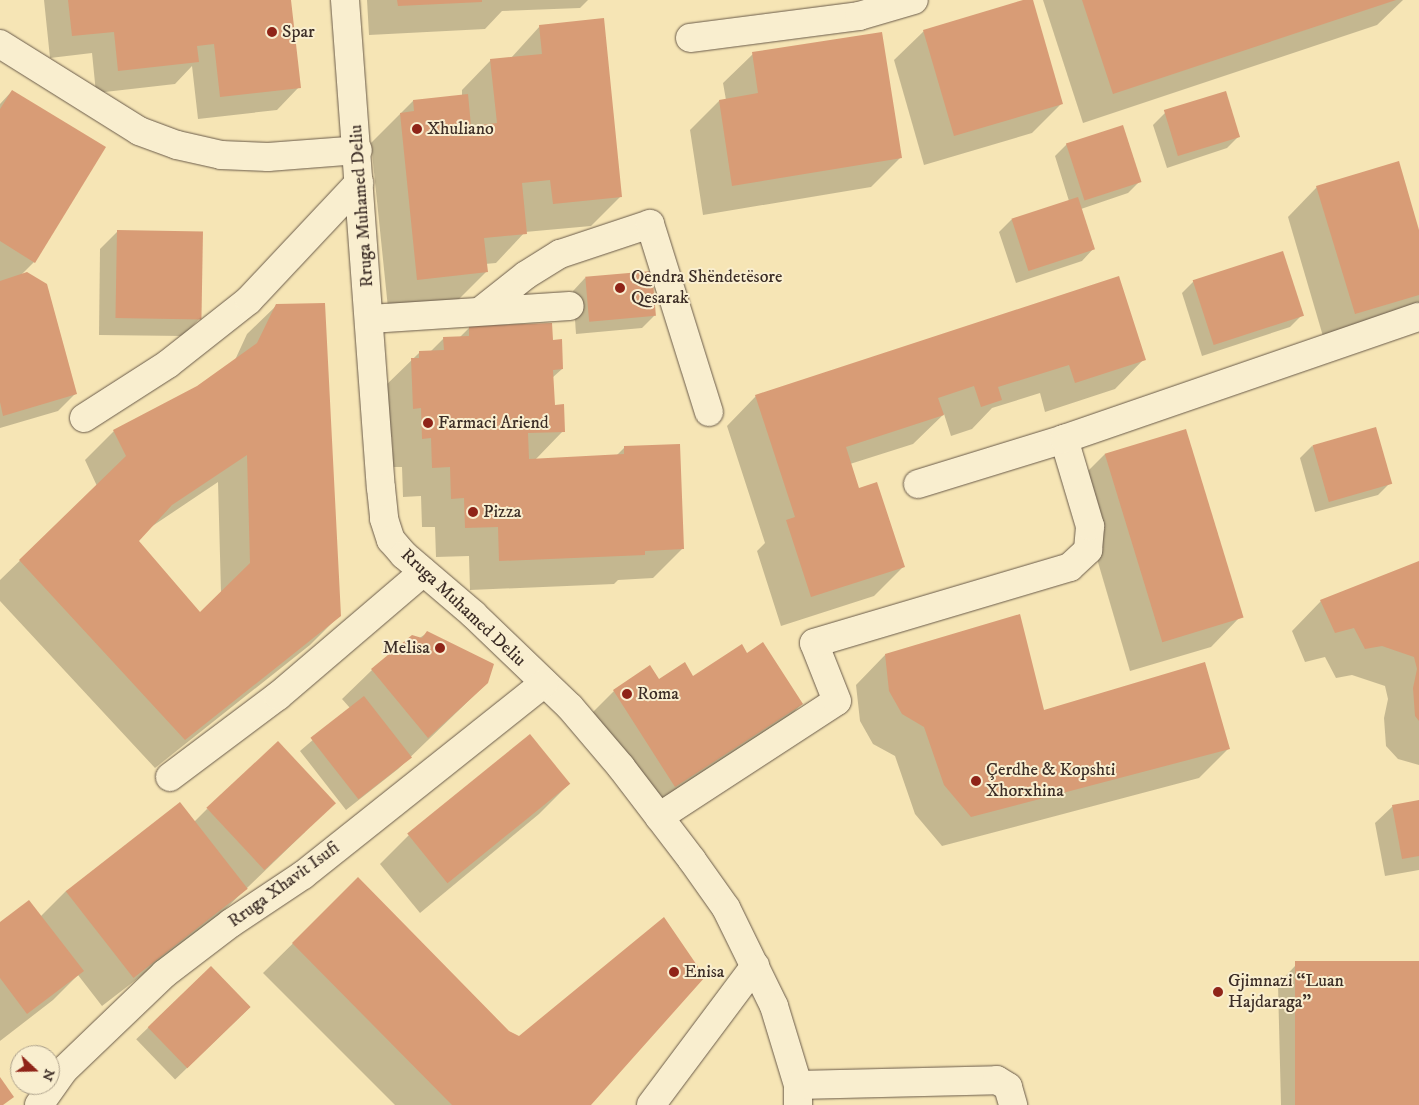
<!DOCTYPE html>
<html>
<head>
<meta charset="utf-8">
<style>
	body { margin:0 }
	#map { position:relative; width:1419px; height:1105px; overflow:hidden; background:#f6e5b5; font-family:"IM FELL DW Pica",serif }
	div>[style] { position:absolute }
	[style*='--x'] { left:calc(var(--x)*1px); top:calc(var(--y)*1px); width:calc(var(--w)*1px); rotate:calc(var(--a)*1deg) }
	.shadow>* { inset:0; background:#0003; transform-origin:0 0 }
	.building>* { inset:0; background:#d89c76; transform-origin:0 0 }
	.roads { filter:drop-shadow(0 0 1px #6a5b4a) drop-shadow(0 0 1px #6a5b4a) }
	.minor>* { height:28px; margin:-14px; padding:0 14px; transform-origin:14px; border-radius:14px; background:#f9eecf }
	.dots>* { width:14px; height:14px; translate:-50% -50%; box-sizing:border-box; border:2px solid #f9eecf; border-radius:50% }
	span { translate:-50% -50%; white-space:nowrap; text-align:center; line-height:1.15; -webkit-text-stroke:4px #f9eecf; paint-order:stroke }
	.poi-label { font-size:18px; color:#3c2d26 }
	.left { translate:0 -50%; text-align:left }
	.right { translate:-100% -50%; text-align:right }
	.street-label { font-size:18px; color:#3c2d26 }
	.north { position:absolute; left:10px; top:1045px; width:50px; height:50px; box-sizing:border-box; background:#f9eecf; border:1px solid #ada18b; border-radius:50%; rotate:111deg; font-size:14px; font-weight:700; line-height:20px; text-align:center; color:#3c2d26 }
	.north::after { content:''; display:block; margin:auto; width:18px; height:22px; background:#8f2418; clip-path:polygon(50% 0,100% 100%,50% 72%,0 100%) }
</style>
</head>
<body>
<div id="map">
	<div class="shadow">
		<div style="clip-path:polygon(44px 0,290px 0,299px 87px,277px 110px,198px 119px,192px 66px,175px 84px,96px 93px,92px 53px,50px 58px)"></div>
		<div style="clip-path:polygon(367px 0,588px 0,580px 8px,502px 11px,485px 29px,369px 35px)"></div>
		<div style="clip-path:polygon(1031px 0,1062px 103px,1032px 133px,924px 165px,894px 60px,924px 31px)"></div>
		<div style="clip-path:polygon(1043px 0,1403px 0,1377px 25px,1083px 123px)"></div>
		<div style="clip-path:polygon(540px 26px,621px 196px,591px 226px,525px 232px,496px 263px,485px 264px,486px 272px,457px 301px,388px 308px,371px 143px,413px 101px,462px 96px,462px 90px,491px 60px,511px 58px)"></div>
		<div style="clip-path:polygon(753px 54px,900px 158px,871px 187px,703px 215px,690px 130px,719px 101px,726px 100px,723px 83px)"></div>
		<div style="clip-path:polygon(12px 91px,34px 262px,21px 275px,75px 394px,58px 411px,0 428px,0 104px)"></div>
		<div style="clip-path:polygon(1165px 113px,1239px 136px,1227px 148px,1167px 168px,1153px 125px)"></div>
		<div style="clip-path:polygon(1067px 144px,1140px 181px,1128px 193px,1081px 209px,1094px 248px,1082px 261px,1016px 283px,999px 232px,1011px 220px,1069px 201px,1055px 156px)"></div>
		<div style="clip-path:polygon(1317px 187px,1419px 234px,1419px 305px,1325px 343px,1288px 217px)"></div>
		<div style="clip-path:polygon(118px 231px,200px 318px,183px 336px,99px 335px,100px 249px)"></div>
		<div style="clip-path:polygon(585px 278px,654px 316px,642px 328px,576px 334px,573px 291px)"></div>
		<div style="clip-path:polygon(1118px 278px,1144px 359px,1115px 389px,1045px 412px,1040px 393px,992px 408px,972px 429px,951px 436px,944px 414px,913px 444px,850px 464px,858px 489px,903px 567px,874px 596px,781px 626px,757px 551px,765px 543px,727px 426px,756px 396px)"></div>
		<div style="clip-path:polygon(1194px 281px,1302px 315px,1290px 327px,1202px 356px,1182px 293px)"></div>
		<div style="clip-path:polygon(evenodd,277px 305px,340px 615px,310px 645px,155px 768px,0 601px,0 580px,97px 486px,85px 460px,114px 431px,197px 387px,235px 360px,247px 334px,277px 305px,218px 482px,221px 593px,200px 614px,138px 541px,148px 529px,218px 482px)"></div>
		<div style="clip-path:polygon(469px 328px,552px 341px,562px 369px,552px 378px,553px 406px,563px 431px,535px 460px,617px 455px,625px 447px,682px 549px,653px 578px,618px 580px,614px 584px,470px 590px,469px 556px,436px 557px,435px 527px,422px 527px,421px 496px,403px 497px,402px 467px,393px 467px,392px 437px,384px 438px,382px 389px,419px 353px,430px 352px,444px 338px,459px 338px)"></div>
		<div style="clip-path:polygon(1312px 446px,1390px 483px,1378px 495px,1315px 512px,1300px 458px)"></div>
		<div style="clip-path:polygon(1105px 454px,1240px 617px,1211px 647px,1130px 671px,1075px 484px)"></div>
		<div style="clip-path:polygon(1419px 563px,1419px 765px,1398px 759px,1386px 746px,1384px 718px,1388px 699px,1385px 686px,1352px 675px,1336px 678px,1325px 657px,1305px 662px,1292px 631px,1321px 601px)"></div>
		<div style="clip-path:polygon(427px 633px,487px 683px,398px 769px,346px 810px,300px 751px,350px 708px,342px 699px,372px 670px)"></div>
		<div style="clip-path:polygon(746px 654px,802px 704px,772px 733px,645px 815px,584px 721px,614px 691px,650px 667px,659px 680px,693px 678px)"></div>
		<div style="clip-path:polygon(885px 655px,1043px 711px,1228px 749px,1199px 778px,942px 846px,915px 814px,895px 756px,873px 744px,860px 721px,856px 685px)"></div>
		<div style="clip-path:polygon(569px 784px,539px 814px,420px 913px,380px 864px,409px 835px)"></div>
		<div style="clip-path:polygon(1419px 801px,1419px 870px,1385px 876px,1375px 823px,1393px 806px)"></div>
		<div style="clip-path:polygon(207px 809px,305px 832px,216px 918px,102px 1006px,78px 975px,53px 1000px,0 1041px,0 924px,40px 917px,66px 891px,194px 822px)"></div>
		<div style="clip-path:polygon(358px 879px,509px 1032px,519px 1038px,704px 977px,589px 1105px,395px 1105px,263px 973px)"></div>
		<div style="clip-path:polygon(1419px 963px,1419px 1105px,1281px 1105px,1278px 984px,1295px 966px)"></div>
		<div style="left:211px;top:967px;width:56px;height:104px;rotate:46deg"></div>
	</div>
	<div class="building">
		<div style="clip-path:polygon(68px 0,291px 0,301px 88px,220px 97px,214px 44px,197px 46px,199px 62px,118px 71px,114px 32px,72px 36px)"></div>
		<div style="clip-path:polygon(397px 0,482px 0,482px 2px,398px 6px)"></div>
		<div style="clip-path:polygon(1023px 0,1033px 0,1063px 104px,954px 136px,923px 30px)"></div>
		<div style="clip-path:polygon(1082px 0,1396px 0,1113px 94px)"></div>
		<div style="clip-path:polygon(604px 18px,622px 197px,553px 204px,550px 180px,522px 183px,527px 234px,484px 238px,488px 272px,417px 280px,400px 113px,414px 111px,413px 100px,468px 94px,471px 126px,497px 123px,490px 59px,542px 54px,539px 25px)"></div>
		<div style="clip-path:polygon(882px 32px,902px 158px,732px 186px,719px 100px,758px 93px,752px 52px)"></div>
		<div style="clip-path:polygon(12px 90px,106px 147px,35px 263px,0 241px,0 109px)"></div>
		<div style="left:1226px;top:91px;width:48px;height:65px;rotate:73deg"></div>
		<div style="left:1123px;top:125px;width:60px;height:60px;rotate:72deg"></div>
		<div style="clip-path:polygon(1399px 161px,1419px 230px,1419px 295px,1355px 314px,1316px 186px)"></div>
		<div style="left:1078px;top:197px;width:55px;height:70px;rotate:72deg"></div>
		<div style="left:117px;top:230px;width:86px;height:88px;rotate:1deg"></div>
		<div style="left:1283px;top:251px;width:68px;height:95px;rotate:72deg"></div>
		<div style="left:652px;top:271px;width:45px;height:67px;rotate:85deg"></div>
		<div style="clip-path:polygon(27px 272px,47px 284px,77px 394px,3px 416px,0 402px,0 281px)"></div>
		<div style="clip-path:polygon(1119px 276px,1146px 360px,1075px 383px,1069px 365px,998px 387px,1002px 400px,981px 407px,974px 386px,938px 398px,944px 415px,846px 447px,859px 488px,877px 482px,905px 567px,811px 597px,786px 520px,795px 517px,755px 395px)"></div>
		<div style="clip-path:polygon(evenodd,325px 303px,341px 616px,185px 740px,19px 560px,126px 456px,113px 430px,197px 386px,257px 343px,276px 304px,325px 303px,247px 455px,250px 563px,200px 612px,139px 541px,172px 505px,247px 455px)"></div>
		<div style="clip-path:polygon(552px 323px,553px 340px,562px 339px,563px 369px,553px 370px,555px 405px,564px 404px,565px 432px,528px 433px,529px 459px,624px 454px,624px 446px,680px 444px,684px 549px,645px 551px,645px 555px,499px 561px,498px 527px,465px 528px,464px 498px,451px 499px,450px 467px,432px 468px,431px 438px,422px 439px,421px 408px,413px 409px,411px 358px,419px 358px,419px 351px,444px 350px,443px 337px,469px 336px,469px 326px)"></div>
		<div style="left:1376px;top:427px;width:59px;height:66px;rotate:74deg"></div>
		<div style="left:1186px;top:429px;width:197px;height:85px;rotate:73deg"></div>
		<div style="clip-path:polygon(1419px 561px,1419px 721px,1415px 716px,1413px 688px,1417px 669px,1414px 657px,1382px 646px,1365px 649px,1354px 628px,1335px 633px,1320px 600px)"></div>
		<div style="clip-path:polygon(1020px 614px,1044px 710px,1205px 662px,1230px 749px,971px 817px,944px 785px,924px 727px,902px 714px,889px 691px,885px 654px)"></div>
		<div style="clip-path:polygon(427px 631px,494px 664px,488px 683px,428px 738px,371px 669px,412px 635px,422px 638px)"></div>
		<div style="clip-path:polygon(763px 642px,803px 704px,675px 787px,613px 690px,650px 665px,659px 679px,685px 662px,693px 676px,742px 644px,747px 653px)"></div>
		<div style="left:364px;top:696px;width:78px;height:68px;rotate:52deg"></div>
		<div style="left:530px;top:734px;width:64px;height:158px;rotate:51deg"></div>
		<div style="left:278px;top:741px;width:85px;height:98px;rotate:47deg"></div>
		<div style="clip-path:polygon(1419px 800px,1419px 856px,1402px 859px,1392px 805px)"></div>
		<div style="left:180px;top:802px;width:110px;height:145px;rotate:52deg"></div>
		<div style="clip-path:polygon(358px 877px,509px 1031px,519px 1036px,664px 917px,705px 977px,591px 1105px,452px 1105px,292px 943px)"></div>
		<div style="clip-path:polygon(29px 900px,84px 971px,27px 1014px,0 978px,0 922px)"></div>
		<div style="left:1419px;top:961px;width:144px;height:124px;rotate:90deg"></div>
		<div style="left:211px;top:966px;width:57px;height:88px;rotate:46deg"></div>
		<div style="clip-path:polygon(0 1077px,14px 1097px,3px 1105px,0 1105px)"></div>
	</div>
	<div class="roads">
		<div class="minor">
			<div style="--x:345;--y:0;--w:489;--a:85.8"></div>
			<div style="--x:381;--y:488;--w:31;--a:84"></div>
			<div style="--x:384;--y:519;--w:22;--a:72"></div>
			<div style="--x:391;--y:540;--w:20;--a:49"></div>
			<div style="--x:404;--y:555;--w:91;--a:40.5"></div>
			<div style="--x:473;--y:614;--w:134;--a:43.8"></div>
			<div style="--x:570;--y:707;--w:79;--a:49.6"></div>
			<div style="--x:621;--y:767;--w:117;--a:52.6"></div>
			<div style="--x:692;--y:860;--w:59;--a:54.7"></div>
			<div style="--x:726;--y:908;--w:109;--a:63.9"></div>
			<div style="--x:774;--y:1006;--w:83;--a:73.1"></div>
			<div style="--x:798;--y:1085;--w:20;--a:90"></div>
			<div style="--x:690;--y:38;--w:170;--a:-7.4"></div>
			<div style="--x:859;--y:16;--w:57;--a:-16.2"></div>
			<div style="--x:0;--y:44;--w:164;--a:32"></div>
			<div style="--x:139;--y:131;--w:40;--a:20.2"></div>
			<div style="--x:177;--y:145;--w:45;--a:12.8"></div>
			<div style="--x:221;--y:155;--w:47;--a:2.4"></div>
			<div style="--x:268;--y:157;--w:90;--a:-4.4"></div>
			<div style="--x:482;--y:310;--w:56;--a:-38.5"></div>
			<div style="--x:526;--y:275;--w:40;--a:-32"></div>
			<div style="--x:560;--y:254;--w:95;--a:-18.4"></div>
			<div style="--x:650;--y:224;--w:197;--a:72.6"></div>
			<div style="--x:370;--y:319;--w:200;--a:-3.7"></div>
			<div style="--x:84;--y:418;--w:100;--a:-32.7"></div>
			<div style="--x:168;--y:364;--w:103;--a:-38.3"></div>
			<div style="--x:249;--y:300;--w:161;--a:-46.8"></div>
			<div style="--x:918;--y:484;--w:153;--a:-17.1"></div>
			<div style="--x:170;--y:777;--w:135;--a:-36.9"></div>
			<div style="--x:278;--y:696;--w:191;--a:-40.5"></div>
			<div style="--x:659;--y:817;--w:212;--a:-33.1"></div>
			<div style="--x:837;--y:701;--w:62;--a:-111.6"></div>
			<div style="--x:814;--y:643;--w:267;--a:-16.5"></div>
			<div style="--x:1070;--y:567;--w:25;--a:-43"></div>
			<div style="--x:1088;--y:550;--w:24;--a:-85"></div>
			<div style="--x:1090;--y:526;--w:91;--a:-106.6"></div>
			<div style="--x:1064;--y:439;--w:375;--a:-19"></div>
			<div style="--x:798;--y:1085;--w:199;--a:-1.4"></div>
			<div style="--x:997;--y:1080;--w:13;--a:32"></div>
			<div style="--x:1008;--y:1087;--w:19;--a:74"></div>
			<div style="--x:39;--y:1105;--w:43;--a:-54.5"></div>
			<div style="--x:64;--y:1070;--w:139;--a:-43.8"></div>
			<div style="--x:164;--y:974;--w:84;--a:-37.3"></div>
			<div style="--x:231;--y:923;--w:87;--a:-33.7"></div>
			<div style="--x:303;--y:875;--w:308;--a:-38.5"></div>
			<div style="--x:651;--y:1105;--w:174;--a:-53.2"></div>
		</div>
	</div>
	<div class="dots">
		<div style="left:272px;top:32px;background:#8f2418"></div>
		<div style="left:417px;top:129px;background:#8f2418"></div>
		<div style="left:620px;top:288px;background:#8f2418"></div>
		<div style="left:428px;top:423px;background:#8f2418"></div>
		<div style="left:473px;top:512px;background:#8f2418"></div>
		<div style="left:440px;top:648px;background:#8f2418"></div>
		<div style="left:627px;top:694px;background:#8f2418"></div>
		<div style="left:976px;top:781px;background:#8f2418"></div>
		<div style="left:674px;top:972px;background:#8f2418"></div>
		<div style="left:1218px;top:992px;background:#8f2418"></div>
	</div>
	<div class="poi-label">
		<span class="left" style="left:282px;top:32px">Spar</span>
		<span class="left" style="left:427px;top:129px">Xhuliano</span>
		<span class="left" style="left:631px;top:288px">Qendra Shëndetësore<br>Qesarak</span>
		<span class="left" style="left:438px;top:423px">Farmaci Ariend</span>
		<span class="left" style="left:483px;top:512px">Pizza</span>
		<span class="right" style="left:430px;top:648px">Melisa</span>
		<span class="left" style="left:637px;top:694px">Roma</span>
		<span class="left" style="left:986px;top:781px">Çerdhe &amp; Kopshti<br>Xhorxhina</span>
		<span class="left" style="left:684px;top:972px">Enisa</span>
		<span class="left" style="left:1228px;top:992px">Gjimnazi “Luan<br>Hajdaraga”</span>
	</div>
	<div class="street-label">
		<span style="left:362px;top:206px;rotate:-94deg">Rruga Muhamed Deliu</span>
		<span style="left:463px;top:608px;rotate:43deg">Rruga Muhamed Deliu</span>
		<span style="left:284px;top:885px;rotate:-36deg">Rruga Xhavit Isufi</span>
	</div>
	<div class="north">N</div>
</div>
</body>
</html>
